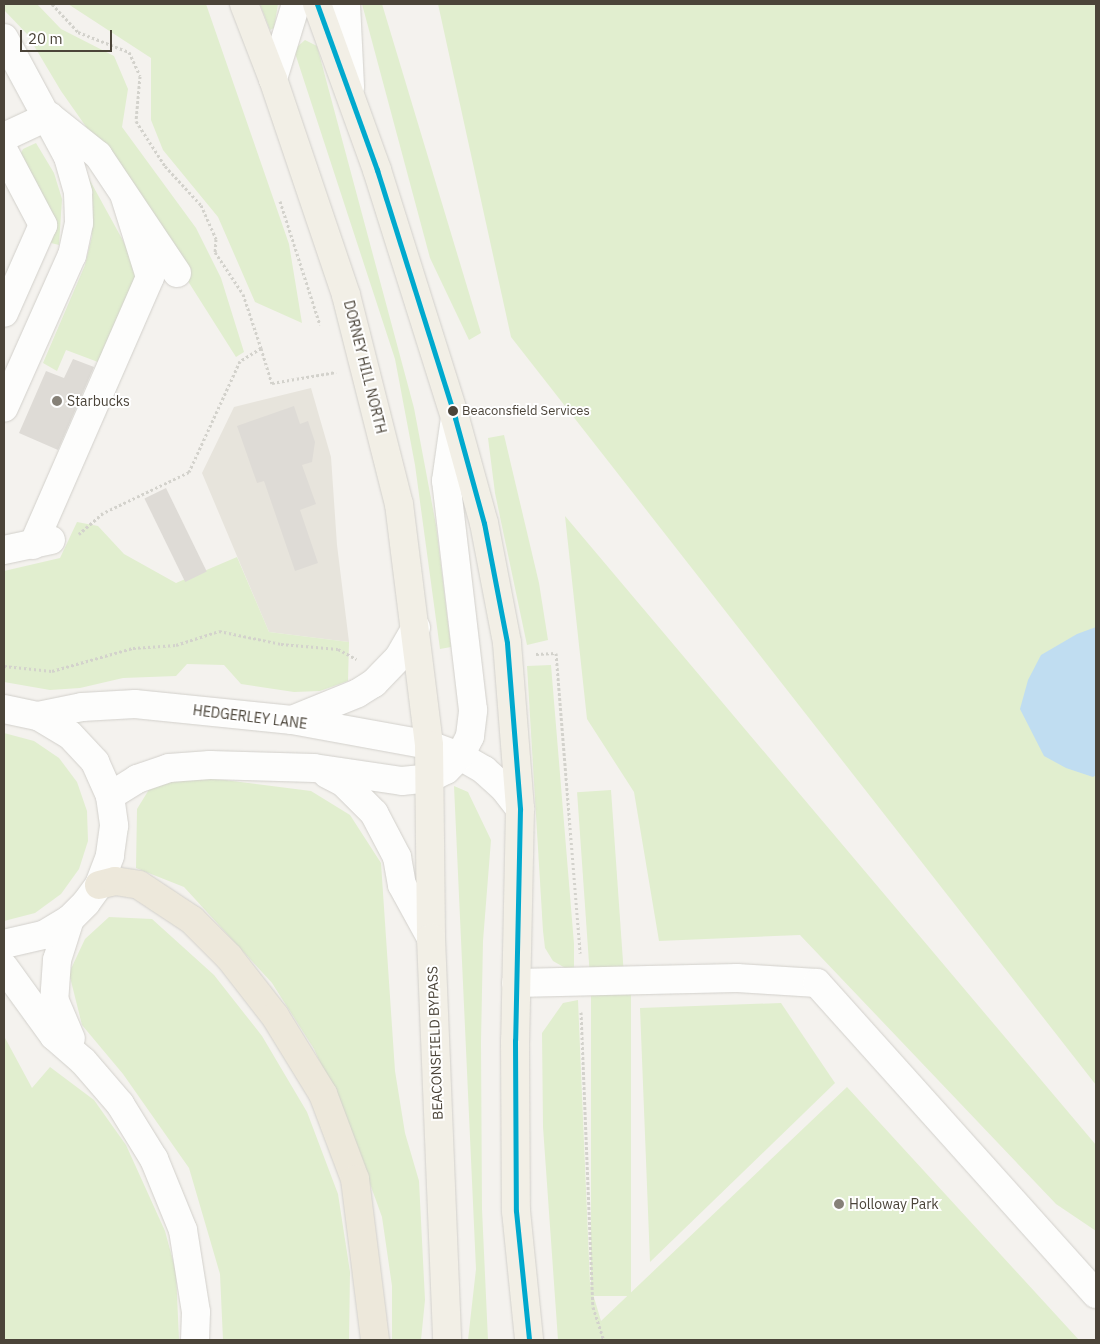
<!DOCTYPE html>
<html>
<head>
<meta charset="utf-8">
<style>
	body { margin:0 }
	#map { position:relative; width:1100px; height:1344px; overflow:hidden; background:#f4f2ee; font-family:"IBM Plex Sans",sans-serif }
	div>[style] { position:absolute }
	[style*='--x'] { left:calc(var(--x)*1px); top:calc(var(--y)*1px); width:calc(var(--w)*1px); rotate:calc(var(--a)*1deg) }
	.residential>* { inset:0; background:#e7e4dc }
	.green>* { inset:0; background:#e1eecf; transform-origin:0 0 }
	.water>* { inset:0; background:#c0ddf1 }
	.building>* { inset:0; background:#dedbd6; transform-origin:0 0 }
	.path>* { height:3px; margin-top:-1.5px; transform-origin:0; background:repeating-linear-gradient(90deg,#d3d2cc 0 2.5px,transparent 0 5px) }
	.roads { filter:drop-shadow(0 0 1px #d2d0cb) drop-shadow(0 0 1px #d2d0cb) }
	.minor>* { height:28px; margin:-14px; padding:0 14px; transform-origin:14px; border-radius:14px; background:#fdfdfc }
	.major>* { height:28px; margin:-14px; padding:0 14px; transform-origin:14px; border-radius:14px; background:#f2efe6 }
	.highway>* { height:28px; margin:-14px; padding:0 14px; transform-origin:14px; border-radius:14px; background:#ede8db }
	.bus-1>* { height:5px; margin:-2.5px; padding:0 2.5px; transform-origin:2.5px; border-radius:2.5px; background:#00a9ce }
	.dots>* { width:14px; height:14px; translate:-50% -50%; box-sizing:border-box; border:2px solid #fff; border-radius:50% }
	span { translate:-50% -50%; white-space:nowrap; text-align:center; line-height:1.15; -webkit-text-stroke:4px #fff; paint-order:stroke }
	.bus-label { font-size:13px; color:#4b4439 }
	.left { translate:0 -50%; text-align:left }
	.street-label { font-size:14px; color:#4b4439 }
	.poi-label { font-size:14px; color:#4b4439 }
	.frame { position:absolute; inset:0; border:5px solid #4b4439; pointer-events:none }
	.scale { position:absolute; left:20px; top:30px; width:92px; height:22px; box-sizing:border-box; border:2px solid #4b4439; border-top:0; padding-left:6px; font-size:15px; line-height:18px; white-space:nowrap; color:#4b4439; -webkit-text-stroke:4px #fff; paint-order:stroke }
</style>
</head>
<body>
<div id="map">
	<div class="residential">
		<div style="clip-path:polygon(311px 388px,331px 457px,337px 545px,349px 642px,269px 632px,202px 473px,234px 407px)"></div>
	</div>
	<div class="green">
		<div style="clip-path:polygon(4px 4px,37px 4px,61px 29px,114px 56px,128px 89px,122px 127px,196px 228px,221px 278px,244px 352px,236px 357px,129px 188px,61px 91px,27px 34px,4px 10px)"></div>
		<div style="clip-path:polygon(68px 4px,206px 4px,289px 244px,302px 323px,255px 302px,218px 217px,163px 150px,151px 120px,151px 58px)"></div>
		<div style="clip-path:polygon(260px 4px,278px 4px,274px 28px,270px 30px)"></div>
		<div style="clip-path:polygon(362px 4px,382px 4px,481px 333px,469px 340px,430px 258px)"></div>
		<div style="clip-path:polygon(438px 4px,1096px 4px,1096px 1085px,511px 337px)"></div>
		<div style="clip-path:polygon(305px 40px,317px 46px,414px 408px,436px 525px,451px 647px,440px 649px,415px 465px,395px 359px,295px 53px,297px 47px)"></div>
		<div style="clip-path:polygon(36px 143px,54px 173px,62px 199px,59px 245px,47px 242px,18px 159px,23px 149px)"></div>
		<div style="clip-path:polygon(82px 166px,132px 257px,138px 279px,98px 362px,66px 350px,57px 371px,43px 363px,85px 265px,92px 236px)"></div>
		<div style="clip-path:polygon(504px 435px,539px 583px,548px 640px,527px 645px,495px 493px,488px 438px)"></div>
		<div style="clip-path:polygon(565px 516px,1096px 1145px,1096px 1231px,1056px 1204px,800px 935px,659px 941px,634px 792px,587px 719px)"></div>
		<div style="clip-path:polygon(77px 522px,98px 526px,124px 554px,176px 583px,237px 557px,269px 632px,349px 642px,348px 681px,320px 691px,294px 692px,241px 684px,224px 665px,187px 664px,176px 676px,123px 678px,80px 688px,50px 690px,4px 682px,4px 571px,60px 558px)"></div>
		<div style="clip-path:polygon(551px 665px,574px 944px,574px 973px,553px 961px,545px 948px,543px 931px,527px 666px)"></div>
		<div style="clip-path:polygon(4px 733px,34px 741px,59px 758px,77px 782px,87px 811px,88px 841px,79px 869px,61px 894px,35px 913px,4px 921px)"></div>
		<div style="clip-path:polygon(178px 774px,311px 791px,350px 815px,381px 863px,395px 1071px,405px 1133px,419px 1181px,425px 1300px,421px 1340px,392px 1340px,392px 1286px,382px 1217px,347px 1120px,314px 1049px,272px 983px,184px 887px,136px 868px,137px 809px,153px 783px)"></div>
		<div style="clip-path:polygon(454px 786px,468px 792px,491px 840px,483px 941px,481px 1042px,482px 1209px,488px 1340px,468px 1340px,476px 1269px)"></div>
		<div style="left:611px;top:790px;width:185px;height:34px;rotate:86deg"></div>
		<div style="clip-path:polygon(109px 917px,152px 919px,214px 975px,262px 1036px,307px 1112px,338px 1194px,350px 1272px,349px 1340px,223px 1340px,220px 1274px,189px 1168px,123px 1074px,82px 1025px,69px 973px,85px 939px)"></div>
		<div style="left:591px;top:990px;width:40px;height:306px"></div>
		<div style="clip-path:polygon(578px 1000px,590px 1284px,601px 1321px,847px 1087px,1079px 1340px,558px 1340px,543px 1127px,542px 1033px,563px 1003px)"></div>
		<div style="clip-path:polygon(781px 1003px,835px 1083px,650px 1262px,640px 1008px)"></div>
		<div style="clip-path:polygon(4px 1036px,32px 1088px,50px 1067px,94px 1100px,126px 1145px,165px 1231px,176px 1272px,179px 1340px,4px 1340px)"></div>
	</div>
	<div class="water">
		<div style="clip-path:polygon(1096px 627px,1096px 775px,1093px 777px,1066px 768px,1044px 756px,1020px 709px,1028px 680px,1041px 655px,1077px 634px)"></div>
	</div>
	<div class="building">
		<div style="clip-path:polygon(73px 359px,94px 367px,58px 450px,19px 433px,46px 371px,64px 378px)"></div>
		<div style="clip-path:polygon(294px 406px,300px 424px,308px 421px,315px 442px,312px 462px,302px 465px,316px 504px,300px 510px,318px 563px,295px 571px,264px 481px,257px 483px,237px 426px)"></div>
		<div style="left:166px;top:488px;width:93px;height:24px;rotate:64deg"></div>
	</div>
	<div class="path">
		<div style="--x:52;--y:4;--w:38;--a:47"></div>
		<div style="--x:78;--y:32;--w:55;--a:21.4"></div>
		<div style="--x:129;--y:52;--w:26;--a:65"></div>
		<div style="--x:140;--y:76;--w:45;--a:95.1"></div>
		<div style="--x:136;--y:121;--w:54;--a:57.2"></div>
		<div style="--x:165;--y:166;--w:53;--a:47.3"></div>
		<div style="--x:201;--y:205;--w:37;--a:66"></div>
		<div style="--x:216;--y:239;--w:13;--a:94"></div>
		<div style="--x:215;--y:252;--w:50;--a:56.3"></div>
		<div style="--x:243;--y:294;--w:57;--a:71.6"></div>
		<div style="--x:261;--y:348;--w:25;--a:148"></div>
		<div style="--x:240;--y:361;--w:122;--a:114.7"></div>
		<div style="--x:189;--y:472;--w:95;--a:154.5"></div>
		<div style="--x:103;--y:513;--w:32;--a:139"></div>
		<div style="--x:280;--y:201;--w:130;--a:72.1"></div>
		<div style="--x:261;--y:348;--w:37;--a:73"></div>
		<div style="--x:272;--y:383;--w:65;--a:-9.8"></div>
		<div style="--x:536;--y:654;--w:20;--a:-3"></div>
		<div style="--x:556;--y:653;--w:301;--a:85.4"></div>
		<div style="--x:4;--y:666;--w:48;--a:5.9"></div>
		<div style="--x:52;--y:671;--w:84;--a:-15.9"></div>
		<div style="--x:133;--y:648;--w:43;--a:-4"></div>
		<div style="--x:176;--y:645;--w:45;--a:-18"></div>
		<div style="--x:219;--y:631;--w:63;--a:11.8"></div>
		<div style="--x:281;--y:644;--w:57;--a:5"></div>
		<div style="--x:338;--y:649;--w:21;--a:29"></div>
		<div style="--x:581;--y:1012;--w:295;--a:87.7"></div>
		<div style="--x:593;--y:1307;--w:35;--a:72"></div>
	</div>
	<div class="roads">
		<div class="minor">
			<div style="--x:346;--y:4;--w:83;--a:87.2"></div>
			<div style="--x:4;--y:38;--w:135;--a:61.7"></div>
			<div style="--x:68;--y:157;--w:37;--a:74"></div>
			<div style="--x:78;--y:193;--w:30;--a:88"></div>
			<div style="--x:79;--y:223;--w:33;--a:102"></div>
			<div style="--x:72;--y:255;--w:167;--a:114"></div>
			<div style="--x:273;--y:79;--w:78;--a:-73"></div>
			<div style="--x:4;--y:137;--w:50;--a:-25"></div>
			<div style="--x:49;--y:116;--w:63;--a:38.5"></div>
			<div style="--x:98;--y:155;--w:142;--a:56.2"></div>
			<div style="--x:4;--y:151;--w:84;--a:62.2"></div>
			<div style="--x:43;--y:225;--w:96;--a:113.9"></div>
			<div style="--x:33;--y:545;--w:292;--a:-66.4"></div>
			<div style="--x:150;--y:277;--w:84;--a:-107.4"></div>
			<div style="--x:4;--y:550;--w:48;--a:-12"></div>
			<div style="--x:4;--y:709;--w:35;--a:12"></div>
			<div style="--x:38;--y:716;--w:37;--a:31"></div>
			<div style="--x:70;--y:735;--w:37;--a:47"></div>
			<div style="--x:95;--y:762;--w:37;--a:66"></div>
			<div style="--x:110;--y:796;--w:30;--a:82"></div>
			<div style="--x:114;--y:826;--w:30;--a:98"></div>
			<div style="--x:110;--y:856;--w:31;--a:111"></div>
			<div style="--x:99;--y:885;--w:22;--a:126"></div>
			<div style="--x:86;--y:903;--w:23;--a:135"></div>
			<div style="--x:70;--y:919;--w:31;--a:149"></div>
			<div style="--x:43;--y:935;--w:40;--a:167"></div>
			<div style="--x:38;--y:716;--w:45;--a:-11.6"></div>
			<div style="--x:82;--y:707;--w:53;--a:-3.2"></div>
			<div style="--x:135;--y:704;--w:158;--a:5.8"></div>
			<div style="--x:292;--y:720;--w:139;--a:10.3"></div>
			<div style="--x:429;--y:745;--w:33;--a:20"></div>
			<div style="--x:460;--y:756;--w:28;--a:30"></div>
			<div style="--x:484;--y:770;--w:25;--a:42"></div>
			<div style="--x:503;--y:787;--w:28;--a:52"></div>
			<div style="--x:292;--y:720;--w:71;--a:-22.2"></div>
			<div style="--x:358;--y:693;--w:19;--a:-32"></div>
			<div style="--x:374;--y:683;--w:36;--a:-46"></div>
			<div style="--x:399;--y:657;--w:34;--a:-60"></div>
			<div style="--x:327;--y:774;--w:18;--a:27"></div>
			<div style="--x:343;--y:782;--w:44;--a:45"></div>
			<div style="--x:374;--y:813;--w:50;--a:62.4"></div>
			<div style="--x:397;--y:857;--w:28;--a:80"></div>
			<div style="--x:402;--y:885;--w:60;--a:61.3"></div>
			<div style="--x:110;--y:796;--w:32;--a:-32"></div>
			<div style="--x:137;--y:779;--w:34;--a:-19"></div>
			<div style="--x:169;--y:768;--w:41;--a:-4.2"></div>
			<div style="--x:210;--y:765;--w:104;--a:1.7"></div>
			<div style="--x:314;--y:768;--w:89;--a:8.4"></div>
			<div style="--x:402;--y:781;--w:28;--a:-6"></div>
			<div style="--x:430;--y:778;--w:18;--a:-27"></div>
			<div style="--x:446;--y:770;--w:20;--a:-45"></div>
			<div style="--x:460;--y:756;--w:22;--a:-63"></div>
			<div style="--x:470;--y:736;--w:26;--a:-83"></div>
			<div style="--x:473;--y:710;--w:231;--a:-96.7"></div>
			<div style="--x:446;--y:481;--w:64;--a:-81.9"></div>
			<div style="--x:70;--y:919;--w:43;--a:107.6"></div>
			<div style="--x:57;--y:960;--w:39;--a:94"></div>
			<div style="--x:54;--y:999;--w:43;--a:67"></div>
			<div style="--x:4;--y:967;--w:85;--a:54.1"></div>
			<div style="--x:54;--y:1036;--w:38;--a:41"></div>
			<div style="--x:83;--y:1061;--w:57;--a:49.3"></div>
			<div style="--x:120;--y:1104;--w:65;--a:58.3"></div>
			<div style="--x:154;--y:1159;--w:77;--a:67.8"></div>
			<div style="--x:183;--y:1230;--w:83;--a:81"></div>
			<div style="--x:196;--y:1312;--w:28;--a:92"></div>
			<div style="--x:516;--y:983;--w:221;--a:-1.3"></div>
			<div style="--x:737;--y:978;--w:80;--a:3.6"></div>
			<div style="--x:817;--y:983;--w:418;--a:48.1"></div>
		</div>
		<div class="major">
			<div style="--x:244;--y:4;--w:80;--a:68.9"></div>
			<div style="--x:273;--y:79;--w:228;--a:71.3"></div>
			<div style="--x:346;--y:295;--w:216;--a:75.8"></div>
			<div style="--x:399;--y:504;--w:243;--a:82.9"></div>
			<div style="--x:429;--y:745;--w:193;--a:89.4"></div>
			<div style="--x:431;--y:938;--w:402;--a:87.7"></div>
			<div style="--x:317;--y:4;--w:177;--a:70.1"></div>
			<div style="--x:377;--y:170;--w:260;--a:72.5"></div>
			<div style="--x:455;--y:418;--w:109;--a:74.6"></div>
			<div style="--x:484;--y:523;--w:122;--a:79.1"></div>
			<div style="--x:507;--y:643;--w:167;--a:85.5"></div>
			<div style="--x:520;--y:809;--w:231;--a:91.2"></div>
			<div style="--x:515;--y:1040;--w:171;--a:89.7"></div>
			<div style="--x:516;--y:1211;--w:130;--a:84.2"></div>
		</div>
		<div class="highway">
			<div style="--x:99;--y:885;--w:16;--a:-14"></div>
			<div style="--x:115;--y:881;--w:24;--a:9"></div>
			<div style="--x:139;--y:885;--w:64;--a:33.4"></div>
			<div style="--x:192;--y:920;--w:52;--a:45"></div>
			<div style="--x:229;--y:957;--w:75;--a:52.1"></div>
			<div style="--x:275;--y:1016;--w:92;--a:58.4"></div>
			<div style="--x:323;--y:1094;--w:91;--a:69.4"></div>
			<div style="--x:355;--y:1179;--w:162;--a:82.9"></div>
		</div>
	</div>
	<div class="bus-1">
		<div style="--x:317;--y:4;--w:177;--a:70.1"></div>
		<div style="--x:377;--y:170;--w:260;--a:72.5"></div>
		<div style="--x:455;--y:418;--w:109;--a:74.6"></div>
		<div style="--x:484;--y:523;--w:122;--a:79.1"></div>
		<div style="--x:507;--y:643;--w:167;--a:85.5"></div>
		<div style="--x:520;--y:809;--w:231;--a:91.2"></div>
		<div style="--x:515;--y:1040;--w:171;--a:89.7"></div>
		<div style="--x:516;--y:1211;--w:130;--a:84.2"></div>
	</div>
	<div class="dots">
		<div style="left:57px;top:401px;background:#868178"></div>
		<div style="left:453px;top:411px;background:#4b4439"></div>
		<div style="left:839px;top:1204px;background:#868178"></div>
	</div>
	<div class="bus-label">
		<span class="left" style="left:462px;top:411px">Beaconsfield Services</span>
	</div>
	<div class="street-label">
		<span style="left:365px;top:367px;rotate:76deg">DORNEY HILL NORTH</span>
		<span style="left:250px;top:717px;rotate:7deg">HEDGERLEY LANE</span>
		<span style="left:435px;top:1043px;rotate:-92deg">BEACONSFIELD BYPASS</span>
	</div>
	<div class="poi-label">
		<span class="left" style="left:67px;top:401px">Starbucks</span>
		<span class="left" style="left:849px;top:1204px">Holloway Park</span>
	</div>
	<div class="frame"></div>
	<div class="scale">20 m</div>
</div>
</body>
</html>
